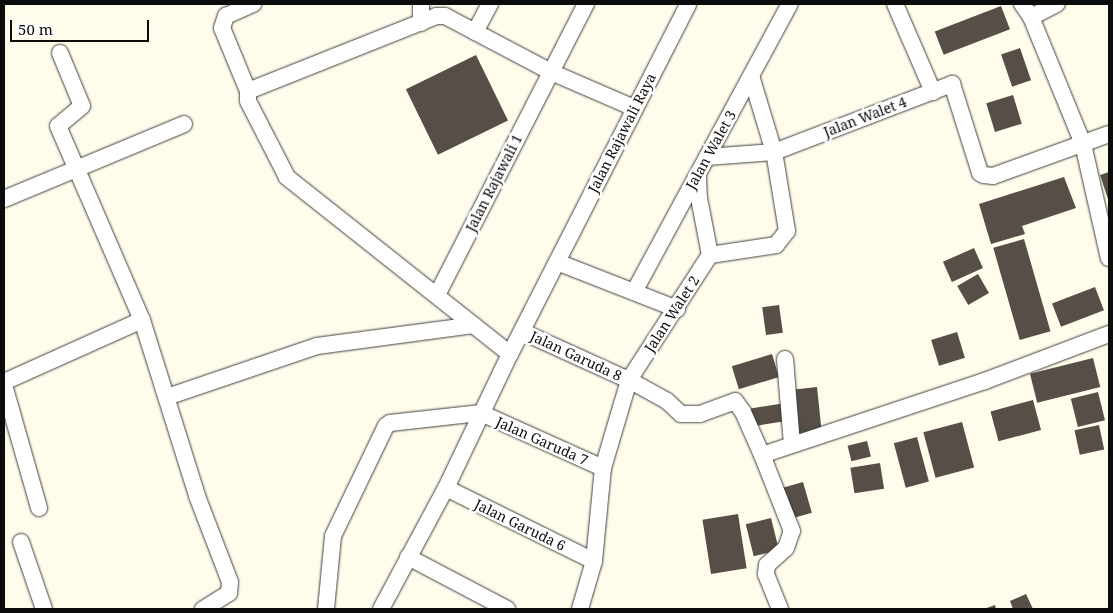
<!DOCTYPE html>
<html>
<head>
<meta charset="utf-8">
<style>
	body { margin:0 }
	#map { position:relative; width:1113px; height:613px; overflow:hidden; background:#fffceb; font-family:"Noto Serif",serif }
	div>[style] { position:absolute }
	[style*='--x'] { left:calc(var(--x)*1px); top:calc(var(--y)*1px); width:calc(var(--w)*1px); rotate:calc(var(--a)*1deg) }
	.building>* { inset:0; background:#564e47; transform-origin:0 0 }
	.roads { filter:drop-shadow(0 0 1px #3f3f3f) drop-shadow(0 0 1px #3f3f3f) }
	.street>* { height:16px; margin:-8px; padding:0 8px; transform-origin:8px; border-radius:8px; background:#fff }
	span { translate:-50% -50%; white-space:nowrap; text-align:center; line-height:1.15; -webkit-text-stroke:5px #fff; paint-order:stroke }
	.street-label { font-size:14px; color:#0c0c0c }
	.frame { position:absolute; inset:0; border:5px solid #0c0c0c; pointer-events:none }
	.scale { position:absolute; left:10px; top:20px; width:139px; height:22px; box-sizing:border-box; border:2px solid #0c0c0c; border-top:0; padding-left:6px; font-size:15px; line-height:18px; white-space:nowrap; color:#0c0c0c; -webkit-text-stroke:4px #fff; paint-order:stroke }
</style>
</head>
<body>
<div id="map">
	<div class="building">
		<div style="left:1001px;top:6px;width:25px;height:71px;rotate:69deg"></div>
		<div style="left:1020px;top:48px;width:34px;height:20px;rotate:71deg"></div>
		<div style="left:476px;top:55px;width:73px;height:78px;rotate:64deg"></div>
		<div style="left:1013px;top:95px;width:30px;height:28px;rotate:73deg"></div>
		<div style="clip-path:polygon(1109px 172px,1109px 202px,1100px 175px)"></div>
		<div style="clip-path:polygon(1064px 177px,1076px 208px,1022px 226px,1025px 234px,991px 244px,979px 204px)"></div>
		<div style="left:1024px;top:239px;width:96px;height:32px;rotate:74deg"></div>
		<div style="left:974px;top:248px;width:22px;height:34px;rotate:66deg"></div>
		<div style="left:978px;top:274px;width:22px;height:24px;rotate:60deg"></div>
		<div style="left:1095px;top:287px;width:25px;height:46px;rotate:69deg"></div>
		<div style="left:779px;top:305px;width:28px;height:17px;rotate:82deg"></div>
		<div style="left:957px;top:332px;width:27px;height:27px;rotate:73deg"></div>
		<div style="left:772px;top:354px;width:24px;height:42px;rotate:73deg"></div>
		<div style="left:1093px;top:358px;width:30px;height:65px;rotate:76deg"></div>
		<div style="left:817px;top:387px;width:46px;height:30px;rotate:84deg"></div>
		<div style="left:1098px;top:392px;width:29px;height:28px;rotate:76deg"></div>
		<div style="left:1033px;top:400px;width:31px;height:44px;rotate:75deg"></div>
		<div style="left:785px;top:403px;width:18px;height:36px;rotate:81deg"></div>
		<div style="left:962px;top:422px;width:47px;height:40px;rotate:75deg"></div>
		<div style="left:1099px;top:425px;width:25px;height:25px;rotate:78deg"></div>
		<div style="left:917px;top:437px;width:46px;height:24px;rotate:75deg"></div>
		<div style="left:867px;top:441px;width:16px;height:20px;rotate:76deg"></div>
		<div style="left:880px;top:463px;width:26px;height:30px;rotate:81deg"></div>
		<div style="left:803px;top:482px;width:32px;height:21px;rotate:74deg"></div>
		<div style="left:738px;top:514px;width:55px;height:36px;rotate:81deg"></div>
		<div style="left:771px;top:518px;width:33px;height:26px;rotate:76deg"></div>
		<div style="clip-path:polygon(1026px 594px,1033px 609px,1013px 609px,1010px 601px)"></div>
		<div style="clip-path:polygon(995px 605px,996px 609px,984px 609px)"></div>
	</div>
	<div class="roads">
		<div class="street">
			<div style="--x:421;--y:4;--w:19;--a:90"></div>
			<div style="--x:895;--y:4;--w:96;--a:66.6"></div>
			<div style="--x:1022;--y:4;--w:16;--a:55"></div>
			<div style="--x:1031;--y:17;--w:137;--a:67.7"></div>
			<div style="--x:1083;--y:144;--w:117;--a:77.2"></div>
			<div style="--x:1031;--y:17;--w:29;--a:-27"></div>
			<div style="--x:475;--y:32;--w:32;--a:-62"></div>
			<div style="--x:60;--y:53;--w:57;--a:67.5"></div>
			<div style="--x:82;--y:106;--w:31;--a:140"></div>
			<div style="--x:58;--y:126;--w:211;--a:66.6"></div>
			<div style="--x:142;--y:320;--w:184;--a:72.6"></div>
			<div style="--x:197;--y:496;--w:92;--a:69"></div>
			<div style="--x:230;--y:582;--w:11;--a:95"></div>
			<div style="--x:229;--y:593;--w:31;--a:148"></div>
			<div style="--x:248;--y:91;--w:68;--a:-112.4"></div>
			<div style="--x:222;--y:28;--w:13;--a:-72"></div>
			<div style="--x:226;--y:16;--w:30;--a:-24"></div>
			<div style="--x:707;--y:157;--w:67;--a:-4.3"></div>
			<div style="--x:774;--y:152;--w:191;--a:-20.9"></div>
			<div style="--x:952;--y:84;--w:93;--a:72.5"></div>
			<div style="--x:980;--y:173;--w:4;--a:27"></div>
			<div style="--x:984;--y:175;--w:9;--a:6"></div>
			<div style="--x:993;--y:176;--w:123;--a:-19.9"></div>
			<div style="--x:698;--y:175;--w:23;--a:88"></div>
			<div style="--x:699;--y:198;--w:58;--a:79.1"></div>
			<div style="--x:4;--y:199;--w:195;--a:-22.6"></div>
			<div style="--x:557;--y:262;--w:129;--a:21.4"></div>
			<div style="--x:634;--y:292;--w:328;--a:-61.6"></div>
			<div style="--x:437;--y:295;--w:327;--a:-62.9"></div>
			<div style="--x:523;--y:332;--w:116;--a:24.4"></div>
			<div style="--x:629;--y:380;--w:43;--a:28.9"></div>
			<div style="--x:667;--y:401;--w:19;--a:43"></div>
			<div style="--x:681;--y:414;--w:19;--a:0"></div>
			<div style="--x:700;--y:414;--w:37;--a:-20"></div>
			<div style="--x:735;--y:401;--w:14;--a:54"></div>
			<div style="--x:743;--y:412;--w:47;--a:66.2"></div>
			<div style="--x:510;--y:354;--w:285;--a:-141.6"></div>
			<div style="--x:287;--y:177;--w:85;--a:-117.2"></div>
			<div style="--x:248;--y:101;--w:10;--a:-90"></div>
			<div style="--x:248;--y:91;--w:202;--a:-21.7"></div>
			<div style="--x:436;--y:16;--w:9;--a:0"></div>
			<div style="--x:445;--y:16;--w:120;--a:27.8"></div>
			<div style="--x:551;--y:72;--w:90;--a:23.4"></div>
			<div style="--x:785;--y:359;--w:85;--a:85.3"></div>
			<div style="--x:4;--y:382;--w:151;--a:-24.2"></div>
			<div style="--x:4;--y:385;--w:128;--a:74.1"></div>
			<div style="--x:167;--y:397;--w:158;--a:-18.8"></div>
			<div style="--x:317;--y:346;--w:158;--a:-7.6"></div>
			<div style="--x:446;--y:488;--w:165;--a:26.3"></div>
			<div style="--x:21;--y:542;--w:71;--a:71.1"></div>
			<div style="--x:408;--y:557;--w:112;--a:27.7"></div>
			<div style="--x:326;--y:609;--w:73;--a:-84.5"></div>
			<div style="--x:333;--y:536;--w:122;--a:-64.3"></div>
			<div style="--x:386;--y:426;--w:5;--a:-37"></div>
			<div style="--x:390;--y:423;--w:92;--a:-6.3"></div>
			<div style="--x:481;--y:413;--w:134;--a:24.3"></div>
			<div style="--x:381;--y:609;--w:137;--a:-61.8"></div>
			<div style="--x:446;--y:488;--w:148;--a:-64.5"></div>
			<div style="--x:510;--y:354;--w:393;--a:-63"></div>
			<div style="--x:580;--y:609;--w:50;--a:-73.7"></div>
			<div style="--x:594;--y:561;--w:93;--a:-84.5"></div>
			<div style="--x:603;--y:468;--w:92;--a:-73.5"></div>
			<div style="--x:629;--y:380;--w:149;--a:-57.1"></div>
			<div style="--x:710;--y:255;--w:67;--a:-8.6"></div>
			<div style="--x:776;--y:245;--w:18;--a:-52"></div>
			<div style="--x:787;--y:231;--w:80;--a:-99.3"></div>
			<div style="--x:774;--y:152;--w:79;--a:-106.8"></div>
			<div style="--x:780;--y:609;--w:38;--a:-112"></div>
			<div style="--x:766;--y:574;--w:9;--a:-84"></div>
			<div style="--x:767;--y:565;--w:25;--a:-42"></div>
			<div style="--x:786;--y:548;--w:18;--a:-71"></div>
			<div style="--x:792;--y:531;--w:82;--a:-111.5"></div>
			<div style="--x:762;--y:455;--w:235;--a:-18.4"></div>
			<div style="--x:985;--y:381;--w:133;--a:-20.8"></div>
		</div>
	</div>
	<div class="street-label">
		<span style="left:865px;top:117px;rotate:-21deg">Jalan Walet 4</span>
		<span style="left:622px;top:133px;rotate:-63deg">Jalan Rajawali Raya</span>
		<span style="left:711px;top:150px;rotate:-61deg">Jalan Walet 3</span>
		<span style="left:494px;top:183px;rotate:-63deg">Jalan Rajawali 1</span>
		<span style="left:672px;top:314px;rotate:-57deg">Jalan Walet 2</span>
		<span style="left:576px;top:356px;rotate:25deg">Jalan Garuda 8</span>
		<span style="left:542px;top:441px;rotate:24deg">Jalan Garuda 7</span>
		<span style="left:520px;top:525px;rotate:26deg">Jalan Garuda 6</span>
	</div>
	<div class="frame"></div>
	<div class="scale">50 m</div>
</div>
</body>
</html>
